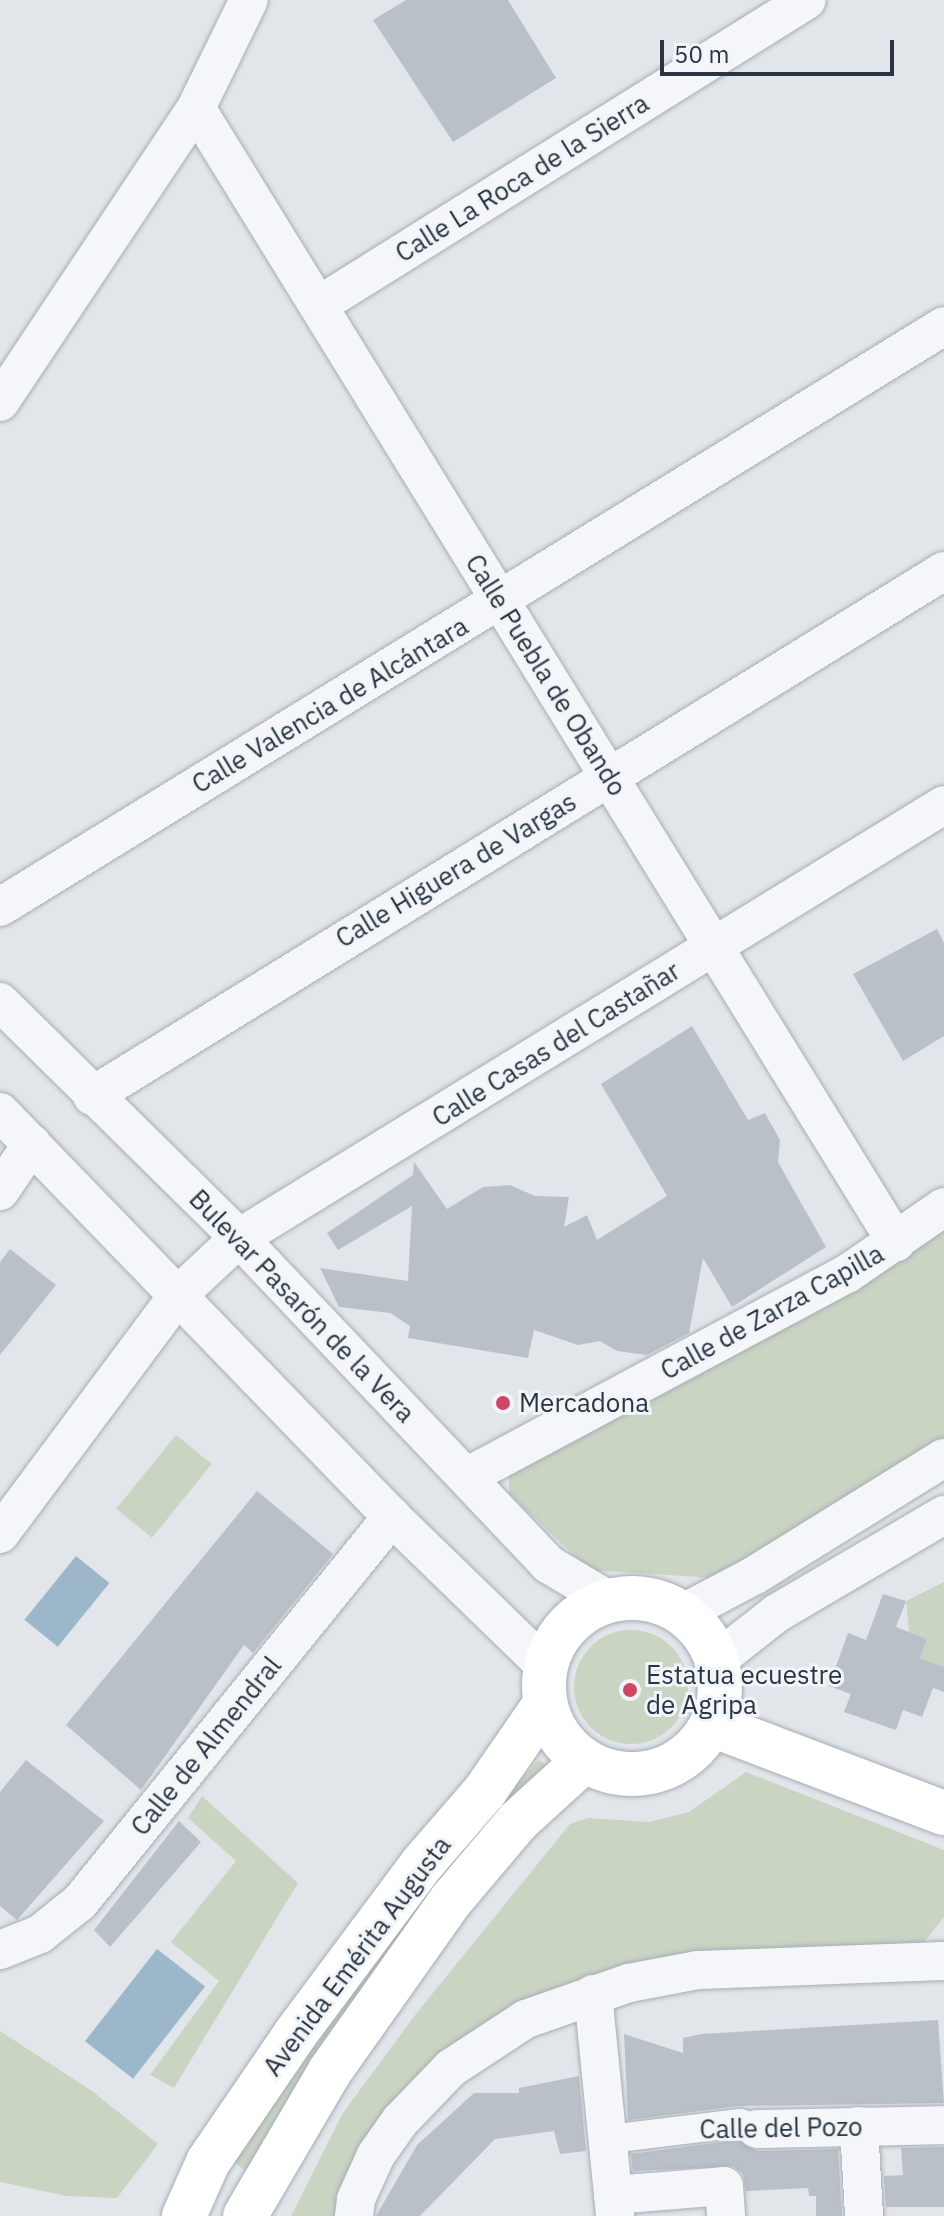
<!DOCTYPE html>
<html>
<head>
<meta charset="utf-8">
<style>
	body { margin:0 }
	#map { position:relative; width:944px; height:2216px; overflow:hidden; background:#e2e6ea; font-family:"IBM Plex Sans",sans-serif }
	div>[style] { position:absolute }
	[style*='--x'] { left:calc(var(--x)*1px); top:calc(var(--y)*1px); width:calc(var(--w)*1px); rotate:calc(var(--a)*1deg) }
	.green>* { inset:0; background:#c9d4c3; transform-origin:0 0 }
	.round { border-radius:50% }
	.water>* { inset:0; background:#9db7ca; transform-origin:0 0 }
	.building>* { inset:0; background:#b9c0c8 }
	.roads { filter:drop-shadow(0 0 2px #a7adb5) drop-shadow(0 0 2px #a7adb5) }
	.pedestrian>* { height:28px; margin:-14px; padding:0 14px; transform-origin:14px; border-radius:14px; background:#f5f6f9 }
	.minor>* { height:38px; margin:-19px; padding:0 19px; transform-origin:19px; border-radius:19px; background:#f5f6f9 }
	.primary>* { height:44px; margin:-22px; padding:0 22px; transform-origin:22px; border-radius:22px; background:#fff }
	.primary>.ring { margin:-22px; padding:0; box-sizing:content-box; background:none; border:44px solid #fff; border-radius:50% }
	.dots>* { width:22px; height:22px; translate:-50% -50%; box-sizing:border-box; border:4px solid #f2f5f8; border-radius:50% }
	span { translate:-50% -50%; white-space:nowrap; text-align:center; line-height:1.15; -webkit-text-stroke:6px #f2f5f8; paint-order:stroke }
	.street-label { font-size:26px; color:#2a3543 }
	.poi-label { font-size:26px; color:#2a3543 }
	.left { translate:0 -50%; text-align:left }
	.scale { position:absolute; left:660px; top:40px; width:234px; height:36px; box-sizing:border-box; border:4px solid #2a3543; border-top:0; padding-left:10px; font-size:24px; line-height:28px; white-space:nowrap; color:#2a3543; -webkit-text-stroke:6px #f2f5f8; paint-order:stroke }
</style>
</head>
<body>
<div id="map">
	<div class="green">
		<div style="clip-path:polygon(944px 1227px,944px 1441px,714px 1578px,590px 1570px,509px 1494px,509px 1474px)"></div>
		<div style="left:176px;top:1435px;width:46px;height:95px;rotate:39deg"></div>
		<div style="clip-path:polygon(944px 1582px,944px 1667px,920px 1658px,927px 1639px,909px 1632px,906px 1601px)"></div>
		<div class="round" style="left:574px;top:1630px;width:114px;height:114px"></div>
		<div style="clip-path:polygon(539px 1760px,548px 1767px,248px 2172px,232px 2161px,304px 2053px,488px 1814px)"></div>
		<div style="clip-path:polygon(746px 1772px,944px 1850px,944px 1917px,921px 1946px,528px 2001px,340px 2216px,291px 2216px,343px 2113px,415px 2015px,570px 1824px,588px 1818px,649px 1822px,689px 1812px)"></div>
		<div style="clip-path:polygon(202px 1796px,298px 1883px,174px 2088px,150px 2075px,219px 1981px,171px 1942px,236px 1861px,188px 1818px)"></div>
		<div style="clip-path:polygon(0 2031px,92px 2091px,158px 2144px,117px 2198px,67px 2196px,0 2182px)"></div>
	</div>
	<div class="water">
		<div style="left:76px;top:1556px;width:43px;height:82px;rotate:39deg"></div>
		<div style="left:157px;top:1949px;width:61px;height:117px;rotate:38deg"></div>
	</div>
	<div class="building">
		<div style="clip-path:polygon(406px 0,508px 0,556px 78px,453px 142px,373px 20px)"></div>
		<div style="clip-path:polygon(937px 929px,944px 943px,944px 1036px,903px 1061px,853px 974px)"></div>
		<div style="clip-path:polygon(692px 1026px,748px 1120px,765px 1113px,780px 1140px,778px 1162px,826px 1247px,732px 1307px,703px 1258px,689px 1333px,647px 1355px,617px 1351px,600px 1341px,578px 1345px,534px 1330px,528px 1358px,408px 1338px,410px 1326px,390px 1313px,339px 1307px,320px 1268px,408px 1281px,412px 1206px,338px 1250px,327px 1233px,413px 1175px,414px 1162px,447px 1209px,483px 1187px,510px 1185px,535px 1196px,569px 1197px,564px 1227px,587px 1215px,597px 1240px,667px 1196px,601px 1084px)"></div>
		<div style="clip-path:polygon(10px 1249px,56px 1285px,0 1355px,0 1262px)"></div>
		<div style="clip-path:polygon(257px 1491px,333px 1554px,253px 1653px,244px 1645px,141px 1790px,66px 1725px)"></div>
		<div style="clip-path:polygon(883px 1594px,906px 1601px,896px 1627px,927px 1639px,920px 1658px,944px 1667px,944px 1692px,933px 1688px,922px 1717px,903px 1710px,896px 1730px,844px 1712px,851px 1694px,829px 1686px,848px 1633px,866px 1640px)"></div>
		<div style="clip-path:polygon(26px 1760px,104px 1821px,17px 1920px,0 1906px,0 1792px)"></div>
		<div style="clip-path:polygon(179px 1821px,201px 1842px,110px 1947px,94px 1930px)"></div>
		<div style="clip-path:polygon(938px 2020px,944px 2103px,738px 2106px,628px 2120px,624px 2034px,683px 2053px,683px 2038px,702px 2034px)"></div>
		<div style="clip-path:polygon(579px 2076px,586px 2151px,560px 2154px,554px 2131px,495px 2139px,420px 2216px,376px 2216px,417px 2145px,474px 2093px,519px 2093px,519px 2088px)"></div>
		<div style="clip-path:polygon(738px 2140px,757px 2151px,838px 2149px,842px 2216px,816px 2216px,816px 2196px,809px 2196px,808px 2188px,746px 2191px,743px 2174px,733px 2166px,633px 2171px,631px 2154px)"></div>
		<div style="clip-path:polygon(944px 2147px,944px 2207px,886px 2207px,884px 2176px,903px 2175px,901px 2148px)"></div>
	</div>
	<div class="roads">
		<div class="pedestrian">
			<div style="--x:618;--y:2138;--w:123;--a:-7"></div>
			<div style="--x:740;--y:2123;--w:18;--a:19"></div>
		</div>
		<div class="minor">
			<div style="--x:196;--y:108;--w:1333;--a:58.31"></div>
			<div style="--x:319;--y:305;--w:575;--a:-32.01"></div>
			<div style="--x:0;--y:402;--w:353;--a:-56.3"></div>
			<div style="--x:196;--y:108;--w:120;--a:-63.9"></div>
			<div style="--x:0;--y:907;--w:1108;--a:-31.61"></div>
			<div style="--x:0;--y:1002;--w:336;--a:44.6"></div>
			<div style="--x:239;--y:1238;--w:449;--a:46.5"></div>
			<div style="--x:548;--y:1564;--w:72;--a:30.8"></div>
			<div style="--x:92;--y:1096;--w:1001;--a:-31.64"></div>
			<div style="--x:0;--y:1112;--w:564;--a:45.93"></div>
			<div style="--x:392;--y:1517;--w:214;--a:44.2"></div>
			<div style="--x:0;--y:1191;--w:57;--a:-55.8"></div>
			<div style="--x:468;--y:1476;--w:429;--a:-28.1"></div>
			<div style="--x:847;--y:1274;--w:118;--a:-34.6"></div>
			<div style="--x:0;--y:1534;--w:298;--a:-53.3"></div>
			<div style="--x:178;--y:1295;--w:83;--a:-43.1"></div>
			<div style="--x:239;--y:1238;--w:827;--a:-31.56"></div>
			<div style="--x:683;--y:1613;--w:81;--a:-27.8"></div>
			<div style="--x:755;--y:1575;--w:222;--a:-31.8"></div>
			<div style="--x:717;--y:1660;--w:76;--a:-38.1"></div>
			<div style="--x:777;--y:1613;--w:194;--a:-30.4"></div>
			<div style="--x:0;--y:1950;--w:43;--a:-21.8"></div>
			<div style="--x:40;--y:1934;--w:51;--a:-38.7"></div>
			<div style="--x:80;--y:1902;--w:496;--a:-51"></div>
			<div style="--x:593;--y:1994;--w:223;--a:84.3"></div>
			<div style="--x:859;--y:2126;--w:90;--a:86.8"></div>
			<div style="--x:757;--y:2129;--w:187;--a:-1.2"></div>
			<div style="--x:613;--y:2195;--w:111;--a:-4.6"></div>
			<div style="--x:724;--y:2186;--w:30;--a:86"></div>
			<div style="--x:354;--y:2216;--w:17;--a:-83"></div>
			<div style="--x:356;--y:2199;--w:48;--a:-65.6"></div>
			<div style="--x:376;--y:2155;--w:42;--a:-54.8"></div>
			<div style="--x:400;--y:2121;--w:74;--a:-46.1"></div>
			<div style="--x:451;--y:2068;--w:90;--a:-33.2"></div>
			<div style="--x:526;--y:2019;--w:109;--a:-19.3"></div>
			<div style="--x:629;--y:1983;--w:70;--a:-10.7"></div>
			<div style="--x:698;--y:1970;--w:246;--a:-2.1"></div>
		</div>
		<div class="primary">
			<div class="ring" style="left:544px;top:1598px;width:132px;height:132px"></div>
			<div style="--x:712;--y:1725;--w:248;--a:20.8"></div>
			<div style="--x:184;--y:2216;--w:59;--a:-66"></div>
			<div style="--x:208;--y:2162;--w:156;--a:-55.7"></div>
			<div style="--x:296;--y:2033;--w:211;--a:-53.3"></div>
			<div style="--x:422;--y:1864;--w:96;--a:-49.2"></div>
			<div style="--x:485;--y:1791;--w:106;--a:-55.4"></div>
			<div style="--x:245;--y:2216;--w:168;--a:-59.6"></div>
			<div style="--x:330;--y:2071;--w:211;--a:-54.7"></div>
			<div style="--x:452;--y:1899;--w:102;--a:-49.8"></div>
			<div style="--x:518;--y:1821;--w:89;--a:-42.3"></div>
		</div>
	</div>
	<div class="dots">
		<div style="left:503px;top:1403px;background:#cf4767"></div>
		<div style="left:630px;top:1690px;background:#cf4767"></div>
	</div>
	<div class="street-label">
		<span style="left:522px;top:178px;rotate:-32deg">Calle La Roca de la Sierra</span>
		<span style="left:546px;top:675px;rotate:58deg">Calle Puebla de Obando</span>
		<span style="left:330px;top:705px;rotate:-31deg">Calle Valencia de Alcántara</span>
		<span style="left:456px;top:870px;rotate:-31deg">Calle Higuera de Vargas</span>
		<span style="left:556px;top:1044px;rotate:-32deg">Calle Casas del Castañar</span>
		<span style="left:302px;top:1306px;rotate:46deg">Bulevar Pasarón de la Vera</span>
		<span style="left:772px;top:1312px;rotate:-29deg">Calle de Zarza Capilla</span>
		<span style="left:206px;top:1746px;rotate:-51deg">Calle de Almendral</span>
		<span style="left:357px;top:1956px;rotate:-53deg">Avenida Emérita Augusta</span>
		<span style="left:781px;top:2128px;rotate:-1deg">Calle del Pozo</span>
	</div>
	<div class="poi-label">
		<span class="left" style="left:519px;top:1403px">Mercadona</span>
		<span class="left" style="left:646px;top:1690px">Estatua ecuestre<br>de Agripa</span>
	</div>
	<div class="scale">50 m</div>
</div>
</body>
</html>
